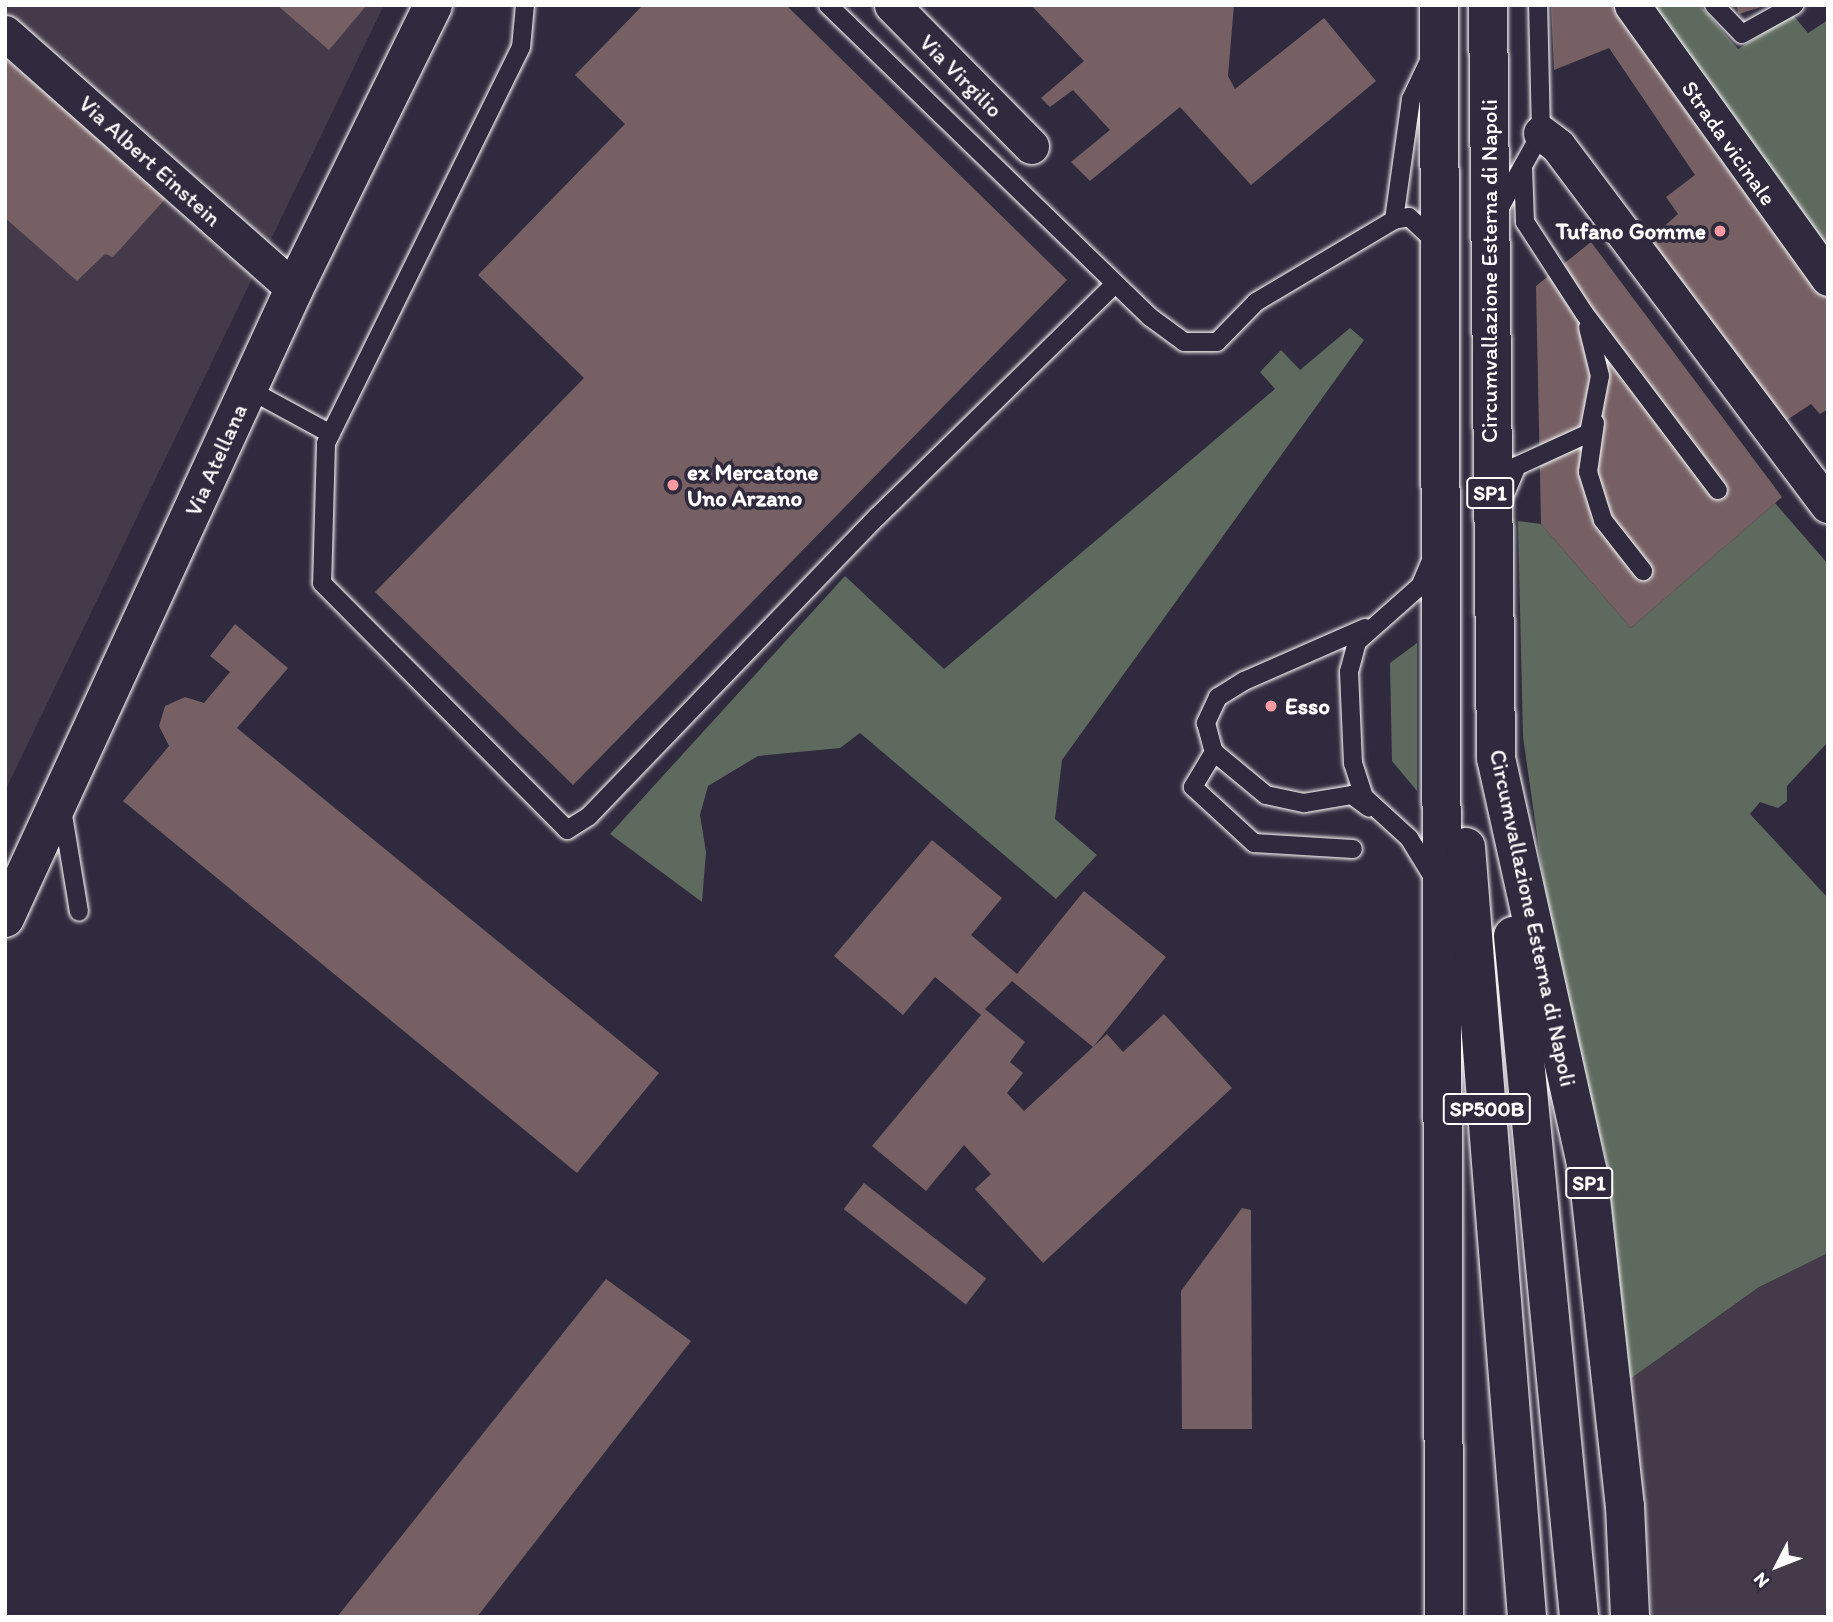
<!DOCTYPE html>
<html>
<head>
<meta charset="utf-8">
<style>
	body { margin:0 }
	#map { position:relative; width:1833px; height:1622px; overflow:hidden; background:#2f2a3d; font-family:Itim,sans-serif }
	div>[style] { position:absolute }
	[style*='--x'] { left:calc(var(--x)*1px); top:calc(var(--y)*1px); width:calc(var(--w)*1px); rotate:calc(var(--a)*1deg) }
	.built>* { inset:0; background:#443a49 }
	.green>* { inset:0; background:#5f6a5e }
	.building>* { inset:0; background:#766064; transform-origin:0 0 }
	.roads { filter:drop-shadow(0 0 2px #fff) drop-shadow(0 0 2px #fff) }
	.lane>* { height:18px; margin:-9px; padding:0 9px; transform-origin:9px; border-radius:9px; background:#2f2a3d }
	.street>* { height:35px; margin:-17.5px; padding:0 17.5px; transform-origin:17.5px; border-radius:17.5px; background:#2f2a3d }
	.secondary>* { height:38px; margin:-19px; padding:0 19px; transform-origin:19px; border-radius:19px; background:#2f2a3d }
	.highway>* { height:38px; margin:-19px; padding:0 19px; transform-origin:19px; border-radius:19px; background:#2f2a3d }
	.dots>* { width:19px; height:19px; translate:-50% -50%; box-sizing:border-box; border:4px solid #2f2a3d; border-radius:50% }
	span { translate:-50% -50%; white-space:nowrap; text-align:center; line-height:1.15; -webkit-text-stroke:7px #2f2a3d; paint-order:stroke }
	.shield-label span { padding:2px 5px; background:#2f2a3d; border:2px solid; border-radius:5px; -webkit-text-stroke-width:0 }
	.shield-label { font-size:21px; color:#fff; font-weight:700 }
	.street-label { font-size:23px; color:#fff }
	.poi-label { font-size:23px; color:#fff; font-weight:700 }
	.right { translate:-100% -50%; text-align:right }
	.left { translate:0 -50%; text-align:left }
	.frame { position:absolute; inset:0; border:7px solid #fff; pointer-events:none }
	.north { position:absolute; left:1742px; top:1531px; width:70px; height:70px; -webkit-text-stroke:5px #2f2a3d; paint-order:stroke; rotate:228deg; font-size:19px; font-weight:700; line-height:28px; text-align:center; color:#fff }
	.north::after { content:''; display:block; margin:auto; width:24px; height:32px; background:#fff; clip-path:polygon(50% 0,100% 100%,50% 72%,0 100%) }
</style>
</head>
<body>
<div id="map">
	<div class="built">
		<div style="clip-path:polygon(5px 5px,384px 5px,5px 791px)"></div>
		<div style="clip-path:polygon(1828px 1253px,1828px 1617px,1652px 1617px,1630px 1379px,1759px 1287px)"></div>
	</div>
	<div class="green">
		<div style="clip-path:polygon(1640px 5px,1700px 5px,1738px 49px,1793px 15px,1808px 33px,1828px 20px,1828px 258px)"></div>
		<div style="clip-path:polygon(1350px 328px,1364px 340px,1062px 760px,1055px 819px,1097px 855px,1056px 899px,860px 733px,840px 748px,758px 756px,708px 786px,700px 815px,706px 852px,702px 902px,610px 834px,845px 576px,944px 669px,1275px 389px,1260px 372px,1281px 350px,1300px 370px)"></div>
		<div style="clip-path:polygon(1775px 503px,1828px 564px,1828px 742px,1787px 786px,1787px 801px,1778px 808px,1760px 802px,1750px 814px,1828px 898px,1828px 1253px,1759px 1287px,1630px 1379px,1607px 1164px,1554px 953px,1523px 737px,1518px 521px,1541px 524px,1631px 628px)"></div>
		<div style="clip-path:polygon(1417px 643px,1417px 791px,1392px 761px,1390px 663px)"></div>
	</div>
	<div class="building">
		<div style="clip-path:polygon(277px 5px,367px 5px,329px 50px)"></div>
		<div style="clip-path:polygon(643px 5px,786px 5px,1067px 280px,573px 785px,375px 592px,584px 378px,478px 275px,625px 124px,575px 75px)"></div>
		<div style="clip-path:polygon(1031px 5px,1234px 5px,1228px 76px,1235px 89px,1324px 18px,1376px 81px,1251px 185px,1180px 107px,1090px 181px,1071px 162px,1110px 130px,1073px 90px,1050px 107px,1041px 98px,1084px 61px)"></div>
		<div style="clip-path:polygon(1551px 5px,1621px 5px,1828px 294px,1828px 409px,1820px 414px,1811px 404px,1781px 424px,1640px 248px,1678px 214px,1666px 197px,1695px 175px,1609px 48px,1554px 70px)"></div>
		<div style="clip-path:polygon(1736px 5px,1763px 5px,1764px 6px,1739px 14px)"></div>
		<div style="clip-path:polygon(5px 58px,167px 197px,113px 257px,105px 254px,77px 281px,5px 218px)"></div>
		<div style="clip-path:polygon(1591px 242px,1782px 497px,1631px 628px,1541px 524px,1536px 286px)"></div>
		<div style="clip-path:polygon(235px 624px,288px 668px,237px 728px,659px 1073px,577px 1173px,123px 801px,169px 746px,159px 726px,165px 706px,185px 697px,204px 703px,230px 672px,210px 656px)"></div>
		<div style="clip-path:polygon(932px 840px,1002px 898px,971px 935px,1017px 974px,1084px 891px,1166px 957px,1093px 1047px,1012px 981px,985px 1009px,1025px 1042px,1010px 1062px,1023px 1073px,1007px 1093px,1024px 1111px,1107px 1034px,1123px 1052px,1164px 1014px,1232px 1088px,1043px 1263px,975px 1189px,991px 1174px,964px 1145px,926px 1191px,872px 1146px,981px 1015px,935px 977px,903px 1015px,834px 956px)"></div>
		<div style="left:864px;top:1183px;width:155px;height:33px;rotate:38deg"></div>
		<div style="clip-path:polygon(1242px 1208px,1251px 1210px,1252px 1429px,1182px 1429px,1181px 1291px)"></div>
		<div style="clip-path:polygon(606px 1279px,691px 1341px,477px 1617px,337px 1617px)"></div>
	</div>
	<div class="roads">
		<div class="lane">
			<div style="--x:525;--y:5;--w:42;--a:95.4"></div>
			<div style="--x:521;--y:47;--w:442;--a:116.2"></div>
			<div style="--x:326;--y:444;--w:139;--a:91.6"></div>
			<div style="--x:322;--y:583;--w:348;--a:45.2"></div>
			<div style="--x:567;--y:830;--w:26;--a:-32"></div>
			<div style="--x:589;--y:816;--w:415;--a:-46.1"></div>
			<div style="--x:877;--y:517;--w:333;--a:-44.4"></div>
			<div style="--x:828;--y:5;--w:448;--a:44.1"></div>
			<div style="--x:1150;--y:317;--w:42;--a:36.3"></div>
			<div style="--x:1184;--y:342;--w:33;--a:0"></div>
			<div style="--x:1217;--y:342;--w:56;--a:-45.7"></div>
			<div style="--x:1256;--y:302;--w:161;--a:-30.7"></div>
			<div style="--x:1394;--y:220;--w:15;--a:-11"></div>
			<div style="--x:1409;--y:217;--w:35;--a:43"></div>
			<div style="--x:1714;--y:5;--w:40;--a:46"></div>
			<div style="--x:1742;--y:34;--w:60;--a:-29.1"></div>
			<div style="--x:1523;--y:167;--w:55;--a:87.9"></div>
			<div style="--x:1525;--y:222;--w:108;--a:57"></div>
			<div style="--x:1584;--y:313;--w:222;--a:52.9"></div>
			<div style="--x:1498;--y:211;--w:89;--a:-61.1"></div>
			<div style="--x:1541;--y:133;--w:128;--a:-91.3"></div>
			<div style="--x:1394;--y:220;--w:122;--a:-82"></div>
			<div style="--x:1411;--y:99;--w:42;--a:-64.7"></div>
			<div style="--x:248;--y:389;--w:94;--a:28.5"></div>
			<div style="--x:1595;--y:423;--w:49;--a:98.1"></div>
			<div style="--x:1588;--y:472;--w:50;--a:72.6"></div>
			<div style="--x:1603;--y:520;--w:65;--a:51.9"></div>
			<div style="--x:1505;--y:494;--w:30;--a:-67"></div>
			<div style="--x:1517;--y:466;--w:79;--a:-24.6"></div>
			<div style="--x:1589;--y:433;--w:58;--a:-79.1"></div>
			<div style="--x:1600;--y:376;--w:50;--a:-103.8"></div>
			<div style="--x:1430;--y:563;--w:25;--a:113"></div>
			<div style="--x:1420;--y:586;--w:84;--a:138.4"></div>
			<div style="--x:1357;--y:642;--w:31;--a:105"></div>
			<div style="--x:1349;--y:672;--w:91;--a:87.5"></div>
			<div style="--x:1353;--y:763;--w:36;--a:72"></div>
			<div style="--x:1364;--y:797;--w:61;--a:42.3"></div>
			<div style="--x:1409;--y:838;--w:46;--a:58.4"></div>
			<div style="--x:1365;--y:628;--w:132;--a:156.3"></div>
			<div style="--x:1244;--y:681;--w:31;--a:148"></div>
			<div style="--x:1218;--y:697;--w:29;--a:115"></div>
			<div style="--x:1206;--y:723;--w:30;--a:75"></div>
			<div style="--x:1214;--y:752;--w:67;--a:39.6"></div>
			<div style="--x:1266;--y:795;--w:39;--a:12"></div>
			<div style="--x:1304;--y:803;--w:49;--a:-9.5"></div>
			<div style="--x:1352;--y:795;--w:21;--a:37"></div>
			<div style="--x:1214;--y:752;--w:41;--a:121"></div>
			<div style="--x:1193;--y:787;--w:83;--a:42.6"></div>
			<div style="--x:1254;--y:843;--w:99;--a:3.5"></div>
			<div style="--x:62;--y:809;--w:104;--a:80.6"></div>
		</div>
		<div class="street">
			<div style="--x:892;--y:5;--w:198;--a:45.4"></div>
			<div style="--x:1632;--y:5;--w:336;--a:54.3"></div>
			<div style="--x:5;--y:33;--w:386;--a:41.5"></div>
			<div style="--x:1541;--y:133;--w:21;--a:37"></div>
			<div style="--x:1558;--y:146;--w:449;--a:53.1"></div>
		</div>
		<div class="secondary">
			<div style="--x:5;--y:918;--w:692;--a:-65.32"></div>
			<div style="--x:294;--y:289;--w:316;--a:-63.9"></div>
		</div>
		<div class="highway">
			<div style="--x:1439;--y:5;--w:1612;--a:89.82"></div>
			<div style="--x:1488;--y:5;--w:753;--a:89.39"></div>
			<div style="--x:1496;--y:758;--w:424;--a:77.5"></div>
			<div style="--x:1588;--y:1172;--w:336;--a:83.7"></div>
			<div style="--x:1625;--y:1506;--w:111;--a:87.4"></div>
			<div style="--x:1466;--y:847;--w:772;--a:85.47"></div>
			<div style="--x:1513;--y:936;--w:684;--a:84.46"></div>
		</div>
	</div>
	<div class="dots">
		<div style="left:1720px;top:231px;background:#ff9aa2"></div>
		<div style="left:673px;top:485px;background:#ff9aa2"></div>
		<div style="left:1271px;top:706px;background:#ff9aa2"></div>
	</div>
	<div class="shield-label">
		<span style="left:1490px;top:493px">SP1</span>
		<span style="left:1487px;top:1109px">SP500B</span>
		<span style="left:1589px;top:1183px">SP1</span>
	</div>
	<div class="street-label">
		<span style="left:961px;top:76px;rotate:45deg">Via Virgilio</span>
		<span style="left:1729px;top:143px;rotate:55deg">Strada vicinale</span>
		<span style="left:150px;top:161px;rotate:42deg">Via Albert Einstein</span>
		<span style="left:1489px;top:271px;rotate:-90deg">Circumvallazione Esterna di Napoli</span>
		<span style="left:216px;top:460px;rotate:-66deg">Via Atellana</span>
		<span style="left:1533px;top:918px;rotate:78deg">Circumvallazione Esterna di Napoli</span>
	</div>
	<div class="poi-label">
		<span class="right" style="left:1706px;top:231px">Tufano Gomme</span>
		<span class="left" style="left:687px;top:485px">ex Mercatone<br>Uno Arzano</span>
		<span class="left" style="left:1285px;top:706px">Esso</span>
	</div>
	<div class="frame"></div>
	<div class="north">N</div>
</div>
</body>
</html>
